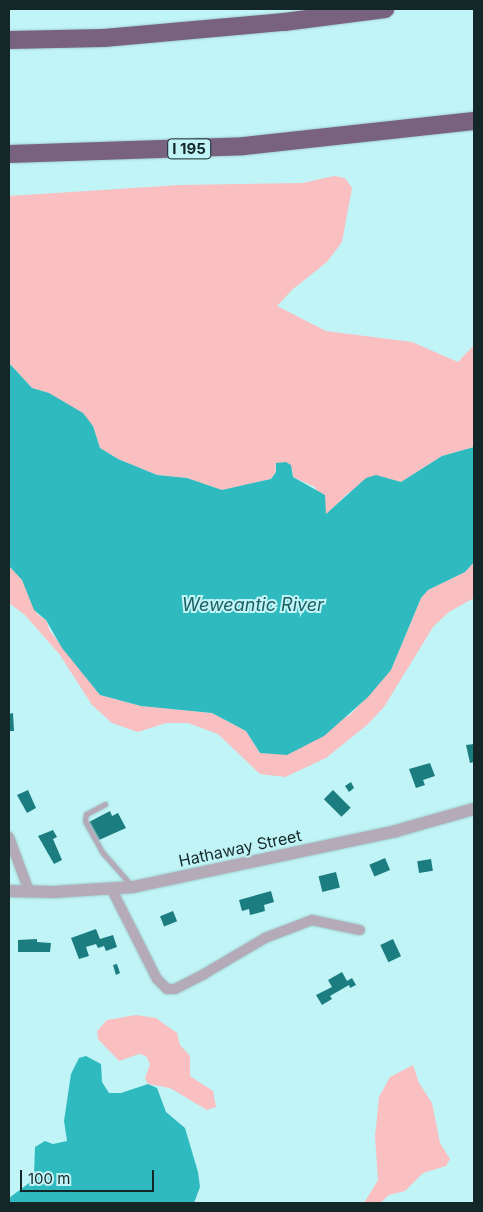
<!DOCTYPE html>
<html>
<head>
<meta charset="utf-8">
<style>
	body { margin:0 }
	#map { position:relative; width:483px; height:1212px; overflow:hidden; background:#c1f4f6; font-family:Inter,sans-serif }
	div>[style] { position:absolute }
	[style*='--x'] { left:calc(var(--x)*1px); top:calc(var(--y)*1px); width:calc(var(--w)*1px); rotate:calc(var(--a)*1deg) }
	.green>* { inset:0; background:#fabfc0 }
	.water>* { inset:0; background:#2fbabf }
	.building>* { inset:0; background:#1b7d80; transform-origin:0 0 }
	.roads { filter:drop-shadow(0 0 1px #a2cfd1) drop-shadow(0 0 1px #a2cfd1) }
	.service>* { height:5px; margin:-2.5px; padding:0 2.5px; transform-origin:2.5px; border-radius:2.5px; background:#b5aab8 }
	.minor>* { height:10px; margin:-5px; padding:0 5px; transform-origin:5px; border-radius:5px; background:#b5aab8 }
	.tertiary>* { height:12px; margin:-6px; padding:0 6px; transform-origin:6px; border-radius:6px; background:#b5aab8 }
	.motorway>* { height:18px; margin:-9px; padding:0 9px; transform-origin:9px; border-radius:9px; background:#78627f }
	span { translate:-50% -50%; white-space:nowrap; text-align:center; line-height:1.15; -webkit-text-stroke:4px #c1f4f6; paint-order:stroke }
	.shield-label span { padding:1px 4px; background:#c1f4f6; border:1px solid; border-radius:4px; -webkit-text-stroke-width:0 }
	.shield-label { font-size:15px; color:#132728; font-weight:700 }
	.street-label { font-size:16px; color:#132728 }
	.water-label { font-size:18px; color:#196164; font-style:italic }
	.frame { position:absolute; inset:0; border:10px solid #132728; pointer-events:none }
	.scale { position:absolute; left:20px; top:1170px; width:134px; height:22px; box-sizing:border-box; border:2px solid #132728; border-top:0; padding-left:6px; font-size:15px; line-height:18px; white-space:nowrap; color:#132728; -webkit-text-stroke:4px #c1f4f6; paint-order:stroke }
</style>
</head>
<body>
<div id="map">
	<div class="green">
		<div style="clip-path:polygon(334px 176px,345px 178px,352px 188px,342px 242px,327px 262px,293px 289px,277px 306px,326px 331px,412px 342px,458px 362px,474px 345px,474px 447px,442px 456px,401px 482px,382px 477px,348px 493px,326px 515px,315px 487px,293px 477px,292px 468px,275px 465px,276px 472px,271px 479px,222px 490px,187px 478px,157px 475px,118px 459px,100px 448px,93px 426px,49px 393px,32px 388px,9px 363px,9px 196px,180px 185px,303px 183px)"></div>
		<div style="clip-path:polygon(474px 562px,474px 598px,449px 612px,433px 627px,384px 707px,367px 725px,326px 758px,285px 777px,260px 774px,218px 734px,188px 723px,166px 723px,138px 732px,112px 723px,92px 705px,60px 655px,25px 615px,9px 603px,9px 566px,22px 580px,37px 614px,46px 620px,50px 631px,100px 695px,141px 706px,212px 713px,246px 731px,260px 753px,350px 715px,391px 670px,421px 598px,428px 590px,465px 572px)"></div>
		<div style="clip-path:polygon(136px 1015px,156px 1018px,177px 1033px,180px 1045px,190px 1056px,190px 1076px,213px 1091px,216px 1107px,207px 1110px,170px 1088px,148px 1084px,145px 1078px,150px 1064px,146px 1056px,139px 1054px,119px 1061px,98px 1039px,97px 1031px,107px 1020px)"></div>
		<div style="clip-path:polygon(413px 1065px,419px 1083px,432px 1103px,440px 1143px,450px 1159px,446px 1166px,423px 1173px,405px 1191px,389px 1195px,380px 1203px,364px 1203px,378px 1180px,375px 1137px,379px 1097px,390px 1077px)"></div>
	</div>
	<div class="water">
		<div style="clip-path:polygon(9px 363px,32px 388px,49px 393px,83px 413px,93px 426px,100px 448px,118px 459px,157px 475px,187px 478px,222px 490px,271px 479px,276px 472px,276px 463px,286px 462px,291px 465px,293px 477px,325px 495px,326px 514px,366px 478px,376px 475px,401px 482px,442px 456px,474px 447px,474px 562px,465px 572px,428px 590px,421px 598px,391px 670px,368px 697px,324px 736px,287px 755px,260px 753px,246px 731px,212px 713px,141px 706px,100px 695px,62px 648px,46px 620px,34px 610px,22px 580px,9px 566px)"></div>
		<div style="clip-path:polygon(86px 1056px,101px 1064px,102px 1082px,109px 1093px,121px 1093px,148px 1084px,157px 1088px,166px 1112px,185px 1128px,198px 1172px,200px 1187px,194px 1203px,9px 1203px,9px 1198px,29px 1183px,34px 1174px,35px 1147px,45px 1141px,53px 1144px,67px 1141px,64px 1121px,71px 1074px,79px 1058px)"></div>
	</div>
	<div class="building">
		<div style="clip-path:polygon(13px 713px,14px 731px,9px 731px,9px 714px)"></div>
		<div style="clip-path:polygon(474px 744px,474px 762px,470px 763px,466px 745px)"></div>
		<div style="clip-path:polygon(430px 763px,435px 776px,423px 780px,425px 785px,416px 788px,409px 769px)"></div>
		<div style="clip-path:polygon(351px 782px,354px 788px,349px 792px,345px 786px)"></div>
		<div style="clip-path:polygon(28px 790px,36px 808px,27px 813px,17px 795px)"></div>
		<div style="left:333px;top:790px;width:25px;height:13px;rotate:45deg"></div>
		<div style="clip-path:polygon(110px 811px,112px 816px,118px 813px,126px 828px,99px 840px,89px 822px)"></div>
		<div style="clip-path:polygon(53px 830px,57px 837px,53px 839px,62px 860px,54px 864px,38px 836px)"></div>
		<div style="left:385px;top:858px;width:13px;height:17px;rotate:67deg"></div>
		<div style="left:431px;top:859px;width:12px;height:14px;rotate:81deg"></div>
		<div style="left:336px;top:872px;width:16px;height:18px;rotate:76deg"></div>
		<div style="clip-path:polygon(271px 891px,274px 902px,264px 905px,265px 911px,250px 915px,249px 909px,242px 911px,239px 900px)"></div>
		<div style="left:173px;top:911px;width:11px;height:14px;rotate:68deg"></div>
		<div style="clip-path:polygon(96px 929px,100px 939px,113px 935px,117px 947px,106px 951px,104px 946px,98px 948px,96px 944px,86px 947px,89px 956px,79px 959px,71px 938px)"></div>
		<div style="clip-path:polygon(37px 939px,37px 942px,51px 943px,50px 952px,18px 952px,18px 940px)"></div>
		<div style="left:393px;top:939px;width:19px;height:14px;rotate:65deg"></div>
		<div style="clip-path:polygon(117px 964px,120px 973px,116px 975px,113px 965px)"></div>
		<div style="clip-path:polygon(342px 972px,347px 981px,352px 978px,356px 985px,350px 988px,349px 985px,330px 996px,332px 999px,322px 1005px,316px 995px,332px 987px,328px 980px)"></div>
	</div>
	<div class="roads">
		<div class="service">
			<div style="--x:105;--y:804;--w:21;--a:152"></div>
			<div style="--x:86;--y:814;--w:7;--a:98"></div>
			<div style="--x:85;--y:821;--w:37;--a:61"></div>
			<div style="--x:103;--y:853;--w:43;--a:48.8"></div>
		</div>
		<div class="minor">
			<div style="--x:9;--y:837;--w:58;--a:69.7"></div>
			<div style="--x:112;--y:890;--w:100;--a:63.2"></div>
			<div style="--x:157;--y:979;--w:14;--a:45"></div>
			<div style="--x:167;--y:989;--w:8;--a:0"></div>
			<div style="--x:175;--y:989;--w:33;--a:-27"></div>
			<div style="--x:204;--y:974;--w:71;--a:-30.5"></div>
			<div style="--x:265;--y:938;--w:50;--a:-21"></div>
			<div style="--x:312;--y:920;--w:49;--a:11.8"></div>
		</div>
		<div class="tertiary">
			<div style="--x:9;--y:891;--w:45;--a:1.3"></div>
			<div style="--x:54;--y:892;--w:79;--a:-3.6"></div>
			<div style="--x:133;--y:887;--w:269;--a:-12"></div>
			<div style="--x:396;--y:831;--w:81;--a:-15.8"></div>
		</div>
		<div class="motorway">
			<div style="--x:9;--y:40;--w:95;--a:-1.2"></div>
			<div style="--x:104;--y:38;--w:181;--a:-5.1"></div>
			<div style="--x:284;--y:22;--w:102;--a:-7.3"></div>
			<div style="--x:9;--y:154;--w:235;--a:-1.9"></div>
			<div style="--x:244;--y:146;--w:231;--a:-6.2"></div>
		</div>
	</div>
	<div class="shield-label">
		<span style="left:189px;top:149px">I 195</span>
	</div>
	<div class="street-label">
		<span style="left:240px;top:848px;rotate:-12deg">Hathaway Street</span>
	</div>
	<div class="water-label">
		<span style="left:253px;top:605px">Weweantic River</span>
	</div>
	<div class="frame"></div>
	<div class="scale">100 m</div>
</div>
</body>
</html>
